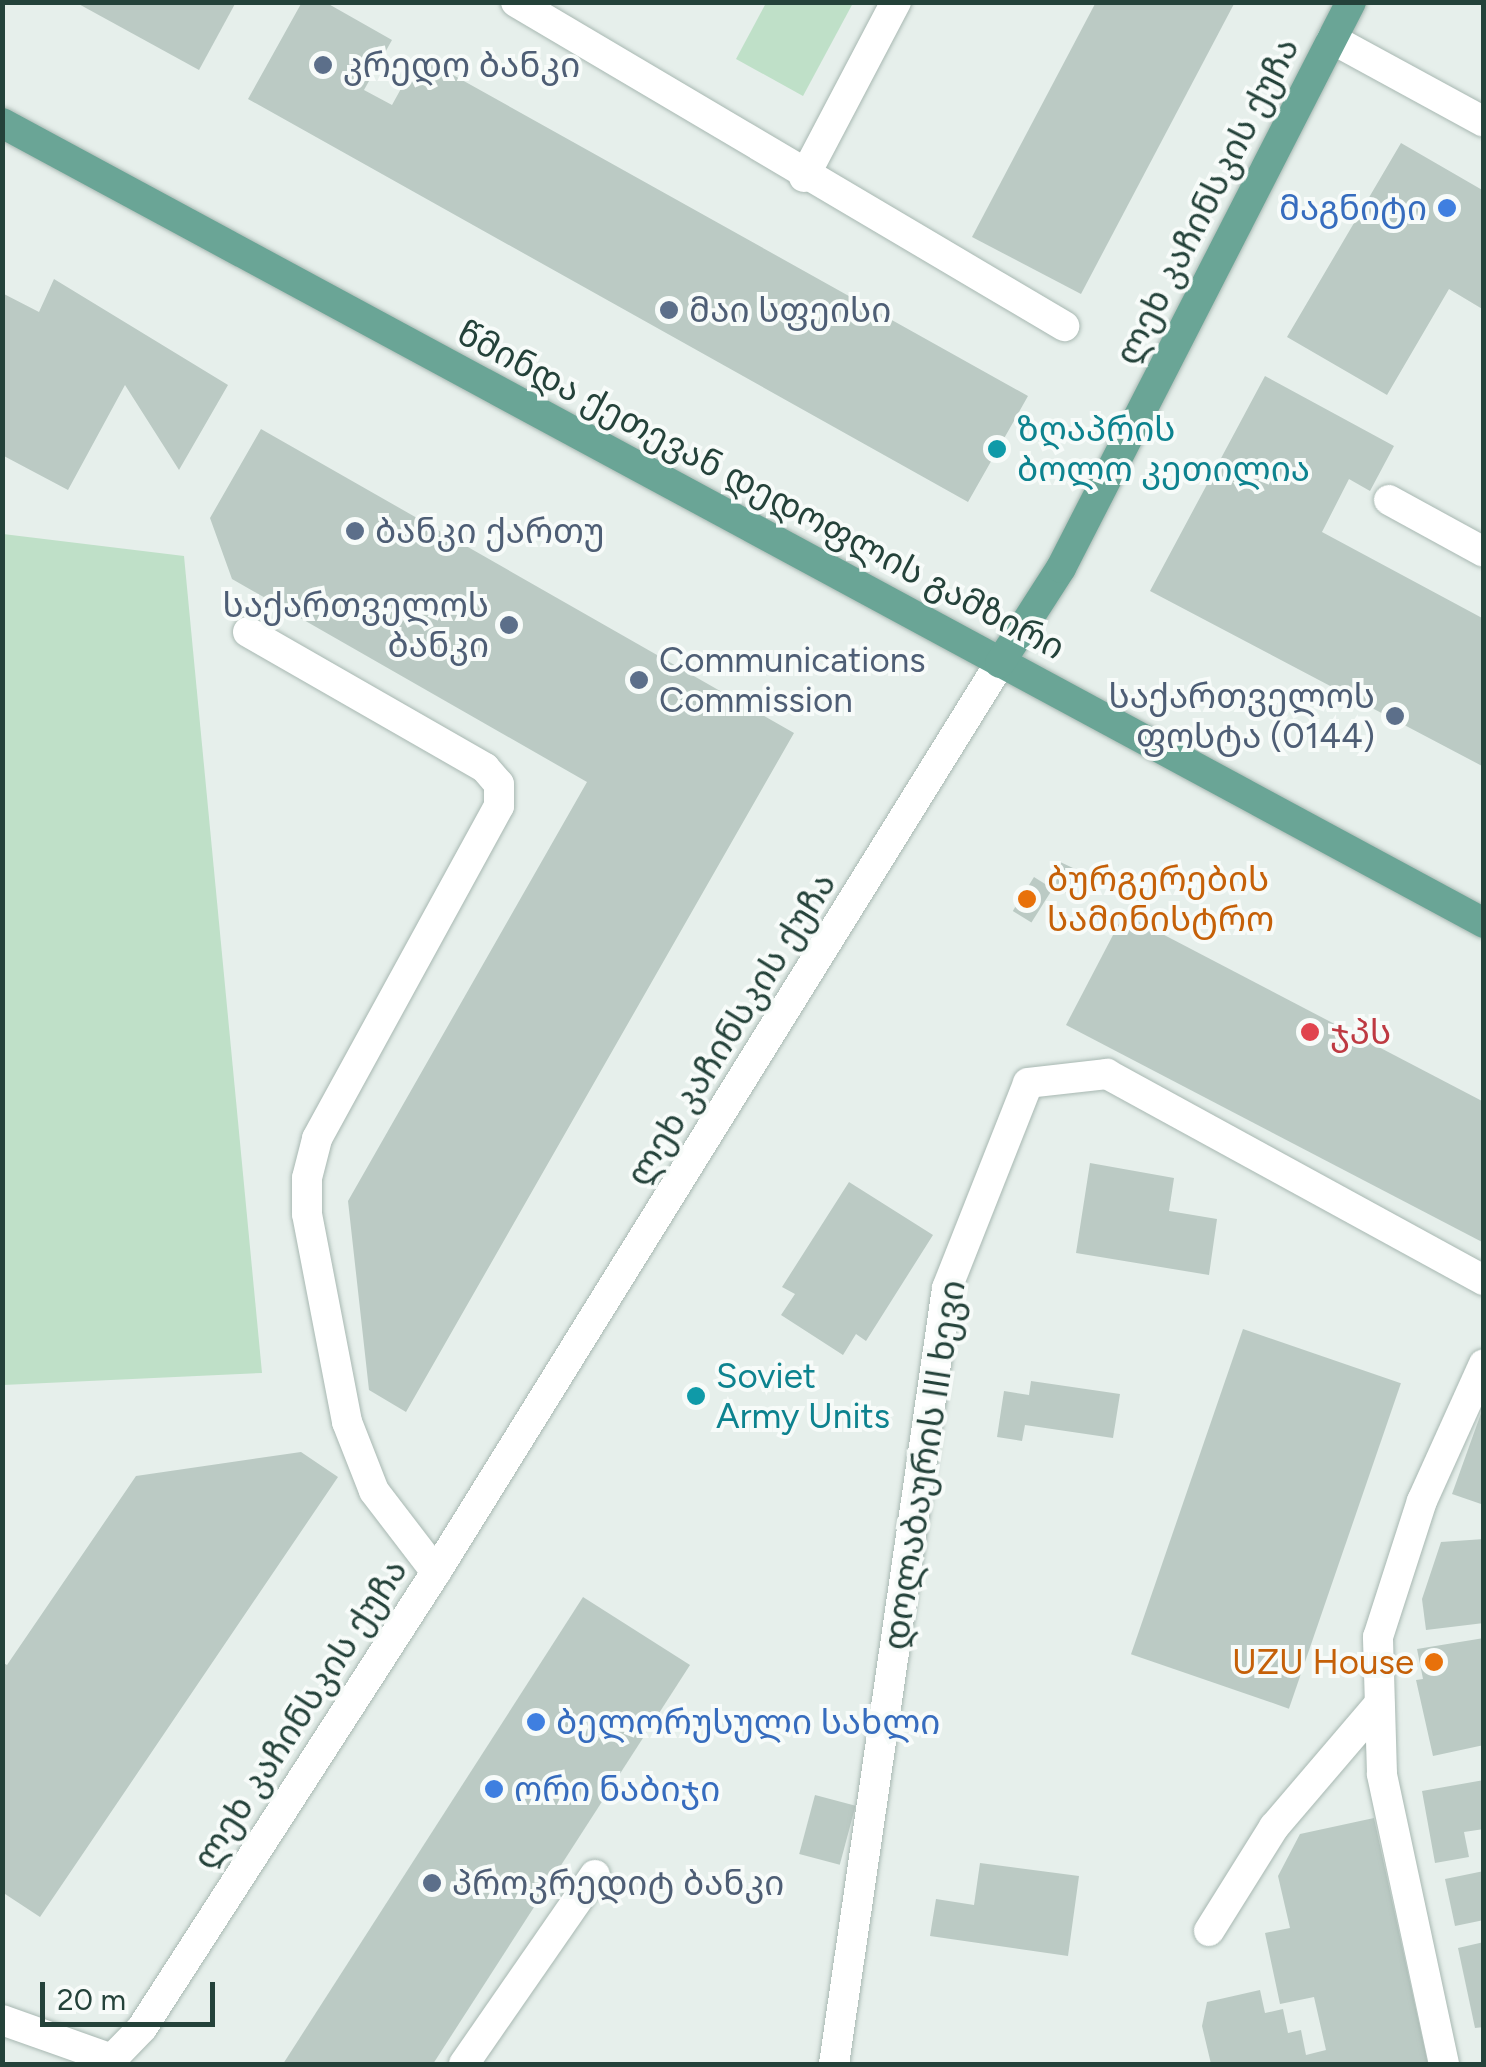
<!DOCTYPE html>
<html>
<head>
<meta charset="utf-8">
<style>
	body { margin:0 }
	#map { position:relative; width:1486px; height:2067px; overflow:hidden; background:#e6efeb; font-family:Figtree,"Noto Sans Georgian",sans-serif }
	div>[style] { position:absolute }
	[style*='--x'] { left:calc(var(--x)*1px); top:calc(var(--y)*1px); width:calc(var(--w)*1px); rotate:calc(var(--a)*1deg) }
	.green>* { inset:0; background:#bfe0c8 }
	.building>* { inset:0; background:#bbcac4; transform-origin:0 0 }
	.roads { filter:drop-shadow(0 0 2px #a8b8b2) drop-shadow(0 0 2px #a8b8b2) }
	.service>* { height:30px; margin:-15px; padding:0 15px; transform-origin:15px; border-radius:15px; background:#fff }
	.minor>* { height:30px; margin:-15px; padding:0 15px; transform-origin:15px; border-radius:15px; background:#fff }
	.secondary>* { height:30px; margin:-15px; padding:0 15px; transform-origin:15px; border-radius:15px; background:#fff }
	.primary>* { height:30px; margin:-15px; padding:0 15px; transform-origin:15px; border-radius:15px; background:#6aa596 }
	.dots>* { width:28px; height:28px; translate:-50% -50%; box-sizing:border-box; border:5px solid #f7fbf9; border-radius:50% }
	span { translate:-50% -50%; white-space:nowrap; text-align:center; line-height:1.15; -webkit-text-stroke:8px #f7fbf9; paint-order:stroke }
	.service-label { font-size:35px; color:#4e5e75 }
	.left { translate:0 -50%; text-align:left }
	.right { translate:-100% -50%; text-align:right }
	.street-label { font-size:35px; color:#24423a }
	.shop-label { font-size:35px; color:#366cbe }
	.culture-label { font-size:35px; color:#0d838f }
	.food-label { font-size:35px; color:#c56008 }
	.health-label { font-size:35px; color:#be3a42 }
	.frame { position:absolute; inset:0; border:5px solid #24423a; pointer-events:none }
	.scale { position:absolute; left:40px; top:1982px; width:175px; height:45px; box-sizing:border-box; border:5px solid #24423a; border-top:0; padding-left:12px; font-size:30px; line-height:35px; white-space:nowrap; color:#24423a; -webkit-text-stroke:8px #f7fbf9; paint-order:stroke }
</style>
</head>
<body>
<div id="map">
	<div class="green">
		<div style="clip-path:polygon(766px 3px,853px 3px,803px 96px,736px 59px)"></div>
		<div style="clip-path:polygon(3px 534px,184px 556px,262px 1373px,3px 1385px)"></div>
	</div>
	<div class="building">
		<div style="clip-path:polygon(75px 2px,236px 2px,199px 70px)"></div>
		<div style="clip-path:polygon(302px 2px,325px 2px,392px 40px,364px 90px,392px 105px,419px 56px,1028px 396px,968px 502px,248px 99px)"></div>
		<div style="clip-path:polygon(1096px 2px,1235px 2px,1081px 294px,972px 237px)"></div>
		<div style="clip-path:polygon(1401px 143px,1484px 191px,1484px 310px,1449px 289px,1387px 395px,1287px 337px)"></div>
		<div style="clip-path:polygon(54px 279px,228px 385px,179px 470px,125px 385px,68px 490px,2px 455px,2px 293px,39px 312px)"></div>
		<div style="clip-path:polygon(1265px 376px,1394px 446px,1370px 491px,1349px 479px,1322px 532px,1484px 619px,1484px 767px,1150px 591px)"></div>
		<div style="clip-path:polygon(261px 429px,794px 733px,406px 1412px,369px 1390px,348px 1201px,587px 782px,232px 579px,210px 518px)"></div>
		<div style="left:1058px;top:861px;width:29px;height:26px;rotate:25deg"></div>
		<div style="left:1034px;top:877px;width:22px;height:40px;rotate:32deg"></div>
		<div style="clip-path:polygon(1124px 914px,1484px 1102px,1484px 1243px,1066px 1025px)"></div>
		<div style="clip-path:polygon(1090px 1163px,1174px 1178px,1169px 1211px,1217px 1219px,1209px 1275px,1076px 1253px)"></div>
		<div style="clip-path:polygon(849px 1182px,933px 1235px,866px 1341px,856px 1334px,843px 1355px,781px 1315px,795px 1294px,782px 1287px)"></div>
		<div style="left:1243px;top:1329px;width:167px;height:344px;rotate:19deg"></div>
		<div style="clip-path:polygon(1031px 1381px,1120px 1394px,1113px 1438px,1025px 1425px,1022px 1441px,997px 1437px,1004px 1391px,1029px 1395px)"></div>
		<div style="clip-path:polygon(1484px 1405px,1484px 1505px,1452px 1494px)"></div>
		<div style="clip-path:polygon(301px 1452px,338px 1477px,40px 1917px,2px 1892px,2px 1662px,7px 1665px,136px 1476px)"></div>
		<div style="clip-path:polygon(1484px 1539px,1484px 1623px,1426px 1630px,1422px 1599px,1441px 1542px)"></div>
		<div style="clip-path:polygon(583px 1597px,690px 1665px,433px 2064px,283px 2064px)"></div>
		<div style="clip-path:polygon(1484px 1638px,1484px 1745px,1433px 1756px,1416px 1680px,1423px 1679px,1417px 1649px)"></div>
		<div style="clip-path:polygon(1484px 1780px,1484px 1829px,1464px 1832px,1469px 1857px,1435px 1863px,1422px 1791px)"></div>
		<div style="left:815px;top:1795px;width:42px;height:61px;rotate:15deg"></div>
		<div style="clip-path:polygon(1374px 1818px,1428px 2064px,1211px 2064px,1202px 2026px,1207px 2002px,1260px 1990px,1265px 2013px,1283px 2009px,1288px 2033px,1301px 2030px,1306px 2055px,1326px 2050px,1314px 1997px,1280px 2004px,1265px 1933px,1290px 1928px,1278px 1876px,1300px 1834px)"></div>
		<div style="clip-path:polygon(980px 1863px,1079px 1876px,1068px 1956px,930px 1936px,936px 1899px,974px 1905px)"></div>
		<div style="clip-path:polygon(1484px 1871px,1484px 1920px,1455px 1926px,1445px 1879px)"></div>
		<div style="clip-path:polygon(1484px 1942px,1484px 2027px,1475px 2028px,1458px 1948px)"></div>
	</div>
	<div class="roads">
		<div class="service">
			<div style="--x:516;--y:2;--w:637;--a:30.59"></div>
			<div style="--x:804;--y:177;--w:198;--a:-62.3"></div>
			<div style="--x:1389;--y:500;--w:108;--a:28.7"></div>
			<div style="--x:248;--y:632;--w:273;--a:29.8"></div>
			<div style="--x:485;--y:768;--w:21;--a:49"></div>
			<div style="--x:499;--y:784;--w:22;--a:90"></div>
			<div style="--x:499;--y:806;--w:379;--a:118.7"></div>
			<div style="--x:317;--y:1139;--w:40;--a:104.4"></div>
			<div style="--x:307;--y:1178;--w:36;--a:90"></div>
			<div style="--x:307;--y:1214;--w:212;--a:79.1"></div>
			<div style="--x:347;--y:1422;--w:74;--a:68.6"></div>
			<div style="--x:374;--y:1491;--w:102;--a:52.6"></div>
			<div style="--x:1209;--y:1931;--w:123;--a:-58"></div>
			<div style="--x:1274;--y:1827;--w:162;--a:-49.5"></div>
			<div style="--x:464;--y:2064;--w:230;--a:-55.3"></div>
		</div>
		<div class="minor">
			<div style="--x:1332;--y:39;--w:173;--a:28.6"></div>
			<div style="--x:834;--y:2064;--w:784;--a:-81.71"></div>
			<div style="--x:947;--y:1288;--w:220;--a:-68.4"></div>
			<div style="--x:1028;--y:1083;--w:80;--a:-6.5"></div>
			<div style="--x:1107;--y:1074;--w:430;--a:28.7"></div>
			<div style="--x:1444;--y:2064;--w:297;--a:-102.1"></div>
			<div style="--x:1382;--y:1774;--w:137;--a:-91.7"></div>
			<div style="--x:1378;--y:1637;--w:143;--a:-72.1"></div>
			<div style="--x:1422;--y:1501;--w:150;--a:-65.7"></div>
		</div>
		<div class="secondary">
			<div style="--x:2;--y:2020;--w:117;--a:19.5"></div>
			<div style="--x:112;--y:2059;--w:43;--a:-45.9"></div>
			<div style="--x:142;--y:2028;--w:543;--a:-57.19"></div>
			<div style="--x:436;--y:1572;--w:1070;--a:-58.18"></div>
		</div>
		<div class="primary">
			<div style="--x:2;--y:123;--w:1684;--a:28.36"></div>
			<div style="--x:1000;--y:663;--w:113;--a:-57.3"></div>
			<div style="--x:1061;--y:568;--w:636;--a:-62.87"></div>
		</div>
	</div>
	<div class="dots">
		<div style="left:323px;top:65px;background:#5c6f8a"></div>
		<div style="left:1447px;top:208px;background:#3f7fe0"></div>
		<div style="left:669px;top:310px;background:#5c6f8a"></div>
		<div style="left:997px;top:449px;background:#0f9aa8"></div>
		<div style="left:355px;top:531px;background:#5c6f8a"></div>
		<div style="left:509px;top:625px;background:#5c6f8a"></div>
		<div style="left:639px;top:680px;background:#5c6f8a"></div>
		<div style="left:1395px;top:716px;background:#5c6f8a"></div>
		<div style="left:1027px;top:899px;background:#e8710a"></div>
		<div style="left:1310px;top:1032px;background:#e0444e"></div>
		<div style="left:696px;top:1396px;background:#0f9aa8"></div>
		<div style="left:1434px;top:1662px;background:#e8710a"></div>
		<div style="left:536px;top:1722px;background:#3f7fe0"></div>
		<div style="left:494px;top:1789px;background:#3f7fe0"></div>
		<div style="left:432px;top:1883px;background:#5c6f8a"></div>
	</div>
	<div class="service-label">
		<span class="left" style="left:343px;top:65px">კრედო ბანკი</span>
		<span class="left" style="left:689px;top:310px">მაი სფეისი</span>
		<span class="left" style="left:375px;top:531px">ბანკი ქართუ</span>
		<span class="right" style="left:489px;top:625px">საქართველოს<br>ბანკი</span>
		<span class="left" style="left:659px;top:680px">Communications<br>Commission</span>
		<span class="right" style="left:1375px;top:716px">საქართველოს<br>ფოსტა (0144)</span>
		<span class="left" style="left:452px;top:1883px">პროკრედიტ ბანკი</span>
	</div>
	<div class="street-label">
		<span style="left:1207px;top:201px;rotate:-63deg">ლეხ კაჩინსკის ქუჩა</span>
		<span style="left:761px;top:490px;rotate:28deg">წმინდა ქეთევან დედოფლის გამზირი</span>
		<span style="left:731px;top:1029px;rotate:-58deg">ლეხ კაჩინსკის ქუჩა</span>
		<span style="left:924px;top:1465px;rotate:-81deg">დოლაბაურის III ხევი</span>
		<span style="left:300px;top:1714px;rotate:-57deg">ლეხ კაჩინსკის ქუჩა</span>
	</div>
	<div class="shop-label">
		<span class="right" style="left:1427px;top:208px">მაგნიტი</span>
		<span class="left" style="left:556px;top:1722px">ბელორუსული სახლი</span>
		<span class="left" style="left:514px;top:1789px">ორი ნაბიჯი</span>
	</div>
	<div class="culture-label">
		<span class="left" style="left:1017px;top:449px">ზღაპრის<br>ბოლო კეთილია</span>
		<span class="left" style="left:716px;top:1396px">Soviet<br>Army Units</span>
	</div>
	<div class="food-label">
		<span class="left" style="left:1047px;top:899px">ბურგერების<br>სამინისტრო</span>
		<span class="right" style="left:1414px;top:1662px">UZU House</span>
	</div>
	<div class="health-label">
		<span class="left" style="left:1330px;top:1032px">ჯპს</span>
	</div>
	<div class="frame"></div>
	<div class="scale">20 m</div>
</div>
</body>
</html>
